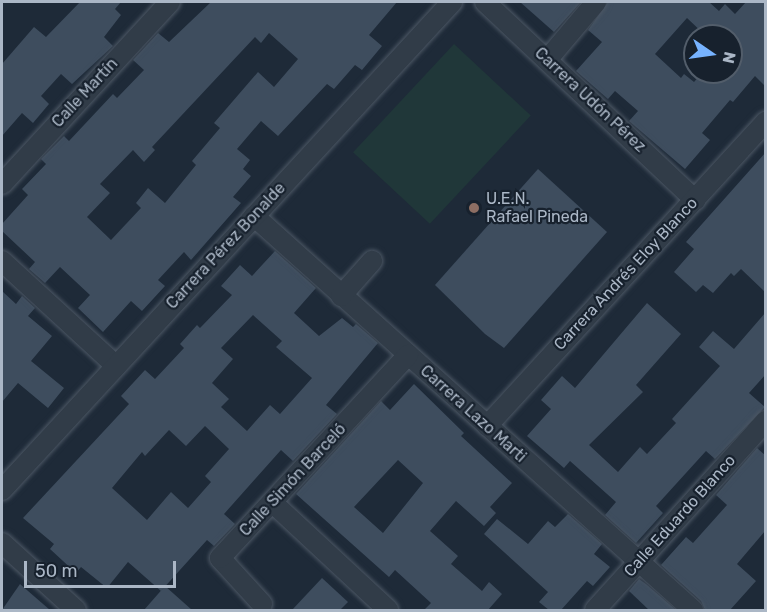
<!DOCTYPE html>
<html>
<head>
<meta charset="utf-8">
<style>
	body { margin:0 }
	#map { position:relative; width:767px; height:612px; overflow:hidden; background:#1e2a38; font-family:Rubik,sans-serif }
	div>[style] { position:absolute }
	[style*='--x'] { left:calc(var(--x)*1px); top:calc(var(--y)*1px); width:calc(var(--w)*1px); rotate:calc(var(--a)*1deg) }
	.green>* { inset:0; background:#203739; transform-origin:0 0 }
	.building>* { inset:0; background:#3e4d5e }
	.roads { filter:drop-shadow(0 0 2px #4c5764) drop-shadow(0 0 2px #4c5764) }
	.minor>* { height:20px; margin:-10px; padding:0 10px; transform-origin:10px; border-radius:10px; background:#313c48 }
	.dots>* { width:16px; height:16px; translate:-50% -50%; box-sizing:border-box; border:3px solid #17212d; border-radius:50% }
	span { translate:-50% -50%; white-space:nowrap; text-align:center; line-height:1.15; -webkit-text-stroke:4.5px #17212d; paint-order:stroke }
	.street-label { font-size:16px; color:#abb7c6 }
	.poi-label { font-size:16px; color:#abb7c6 }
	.left { translate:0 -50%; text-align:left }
	.frame { position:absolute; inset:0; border:3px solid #abb7c6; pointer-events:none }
	.north { position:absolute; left:683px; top:24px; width:60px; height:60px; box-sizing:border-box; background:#17212d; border:2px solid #525d6a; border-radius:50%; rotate:103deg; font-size:16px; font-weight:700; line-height:24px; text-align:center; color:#abb7c6 }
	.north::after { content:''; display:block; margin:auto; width:21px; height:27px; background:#77b3ff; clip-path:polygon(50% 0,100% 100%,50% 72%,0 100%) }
	.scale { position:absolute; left:24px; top:561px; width:152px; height:27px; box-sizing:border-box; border:3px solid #abb7c6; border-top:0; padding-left:8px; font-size:18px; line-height:21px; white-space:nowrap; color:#abb7c6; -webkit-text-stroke:4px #17212d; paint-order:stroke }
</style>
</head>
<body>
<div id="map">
	<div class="green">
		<div style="left:454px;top:44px;width:105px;height:148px;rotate:43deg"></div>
	</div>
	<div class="building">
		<div style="clip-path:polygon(80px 2px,121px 2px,115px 9px,121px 15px,104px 37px,113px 46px,72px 84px,61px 74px,41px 96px,49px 104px,33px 123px,22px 113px,2px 136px,2px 64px,34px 27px,46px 37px)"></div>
		<div style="clip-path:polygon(evenodd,211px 2px,397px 2px,369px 35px,382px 46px,362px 70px,355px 65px,334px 89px,327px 84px,278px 136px,261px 121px,237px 149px,250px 160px,243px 169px,251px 176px,233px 197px,241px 203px,191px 260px,184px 252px,158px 280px,165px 286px,142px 311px,131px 301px,103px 332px,78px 308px,90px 295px,60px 267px,45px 283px,29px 269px,35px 262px,2px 231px,2px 224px,28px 195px,22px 189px,46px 164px,41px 159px,64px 136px,69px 141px,113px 94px,117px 98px,144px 70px,133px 60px,158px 33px,169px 42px,211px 2px,269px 33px,298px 59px,274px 87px,258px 72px,214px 123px,220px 128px,192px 161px,196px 165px,165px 203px,148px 188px,136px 203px,141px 208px,111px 240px,87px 217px,110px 193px,100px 184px,133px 150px,144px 162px,155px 150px,152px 147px,255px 37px,261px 43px,269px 33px)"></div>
		<div style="clip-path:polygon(520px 2px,581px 2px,554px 32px)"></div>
		<div style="clip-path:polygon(evenodd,608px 2px,709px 2px,719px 11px,725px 4px,735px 14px,746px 2px,765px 2px,765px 86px,755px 76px,733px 102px,730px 100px,702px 133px,710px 140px,685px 169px,629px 121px,638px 111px,615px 91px,608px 99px,576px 71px,602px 42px,588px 30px,608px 2px,687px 18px,706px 36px,731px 36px,731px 72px,703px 72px,694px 82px,684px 74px,681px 78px,655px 54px,687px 18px)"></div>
		<div style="clip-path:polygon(765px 153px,765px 292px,741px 269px,734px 276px,731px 273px,713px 293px,703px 285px,696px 292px,674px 272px,694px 249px,686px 242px)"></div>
		<div style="clip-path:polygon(538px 169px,607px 232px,504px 348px,485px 334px,435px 285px)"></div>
		<div style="clip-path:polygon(evenodd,275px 251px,316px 288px,294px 313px,319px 336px,342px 318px,353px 327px,356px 324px,378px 343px,326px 405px,337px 414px,293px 461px,281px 450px,224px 514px,235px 524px,214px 546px,207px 540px,161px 591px,128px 562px,107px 588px,81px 567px,76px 573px,50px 549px,54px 544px,23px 518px,129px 404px,121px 396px,145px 370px,155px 379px,184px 348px,180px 344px,197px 325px,200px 328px,232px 295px,221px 286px,240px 265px,252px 276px,275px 251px,253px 315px,282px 341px,276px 347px,312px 378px,280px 414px,270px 405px,247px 431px,221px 407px,229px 399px,212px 383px,233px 359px,221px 348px,253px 315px,275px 251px,205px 426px,229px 449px,205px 476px,211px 482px,188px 508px,171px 492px,147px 520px,112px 488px,142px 452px,145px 456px,169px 430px,186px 446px,205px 426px)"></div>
		<div style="clip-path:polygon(2px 291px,16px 304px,22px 296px,35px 308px,28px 316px,52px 336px,31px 361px,64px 388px,48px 408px,18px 383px,2px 402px)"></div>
		<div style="clip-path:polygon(647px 303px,681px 334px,636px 385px,643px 392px,589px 445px,618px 472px,640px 447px,647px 454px,676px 423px,672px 419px,720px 366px,699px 347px,713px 331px,734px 349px,765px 313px,765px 375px,749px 393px,765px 407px,715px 459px,706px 451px,656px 506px,663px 513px,636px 543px,605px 515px,616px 502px,570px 461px,564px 468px,527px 436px,551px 409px,541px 400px,562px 376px,575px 388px)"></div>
		<div style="clip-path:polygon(evenodd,414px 384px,464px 433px,461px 436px,512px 483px,490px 507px,496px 513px,484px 526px,456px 501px,430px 531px,458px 556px,451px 564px,482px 591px,489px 582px,502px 594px,488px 610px,424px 610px,431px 603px,395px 570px,389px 577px,296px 494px,381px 401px,390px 410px,414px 384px,398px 460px,423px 483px,383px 533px,354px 507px,398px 460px)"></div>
		<div style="clip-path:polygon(757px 448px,765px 455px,765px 531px,737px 564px,756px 581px,730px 610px,705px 610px,701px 601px,661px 565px,686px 537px,693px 543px,727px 505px,716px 495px)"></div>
		<div style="clip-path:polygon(568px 514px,602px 544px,594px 554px,610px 567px,593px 586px,587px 581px,561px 610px,549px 610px,539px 602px,548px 592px,484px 534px,497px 519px,528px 544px,548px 521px,555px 527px)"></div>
		<div style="clip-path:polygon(322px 578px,348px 602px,340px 610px,292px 610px)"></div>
		<div style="clip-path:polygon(639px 579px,646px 584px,676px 610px,649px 610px,629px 591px)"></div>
		<div style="clip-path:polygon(20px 584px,50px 610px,2px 610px)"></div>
		<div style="clip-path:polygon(165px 586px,192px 610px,144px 610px)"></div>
	</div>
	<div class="roads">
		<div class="minor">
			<div style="--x:485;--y:2;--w:289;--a:43.3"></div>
			<div style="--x:547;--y:60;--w:76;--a:-49.8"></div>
			<div style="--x:2;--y:184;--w:248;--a:-47.3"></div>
			<div style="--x:254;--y:216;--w:590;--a:41.91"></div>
			<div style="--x:2;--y:261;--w:155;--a:42.6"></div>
			<div style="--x:341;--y:296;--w:47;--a:-48.5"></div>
			<div style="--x:487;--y:426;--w:413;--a:-47.5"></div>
			<div style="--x:2;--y:490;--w:664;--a:-47.32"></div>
			<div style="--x:273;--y:503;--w:157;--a:42.9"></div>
			<div style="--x:2;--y:543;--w:100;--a:42.2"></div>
			<div style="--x:262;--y:604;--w:62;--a:-132.4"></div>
			<div style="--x:220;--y:558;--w:277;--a:-47.2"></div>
			<div style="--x:595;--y:610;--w:255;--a:-47.9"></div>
		</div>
	</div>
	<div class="dots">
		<div style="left:474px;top:208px;background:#8d6e63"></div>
	</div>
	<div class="street-label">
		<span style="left:85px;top:93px;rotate:-47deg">Calle Martín</span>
		<span style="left:590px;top:100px;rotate:43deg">Carrera Udón Pérez</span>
		<span style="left:226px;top:246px;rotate:-47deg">Carrera Pérez Bonalde</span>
		<span style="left:626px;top:274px;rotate:-47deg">Carrera Andrés Eloy Blanco</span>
		<span style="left:473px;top:414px;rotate:42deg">Carrera Lazo Marti</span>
		<span style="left:293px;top:480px;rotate:-47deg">Calle Simón Barceló</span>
		<span style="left:680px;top:516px;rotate:-48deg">Calle Eduardo Blanco</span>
	</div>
	<div class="poi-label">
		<span class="left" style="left:486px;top:208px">U.E.N.<br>Rafael Pineda</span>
	</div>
	<div class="frame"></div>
	<div class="north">N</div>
	<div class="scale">50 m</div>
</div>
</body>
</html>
